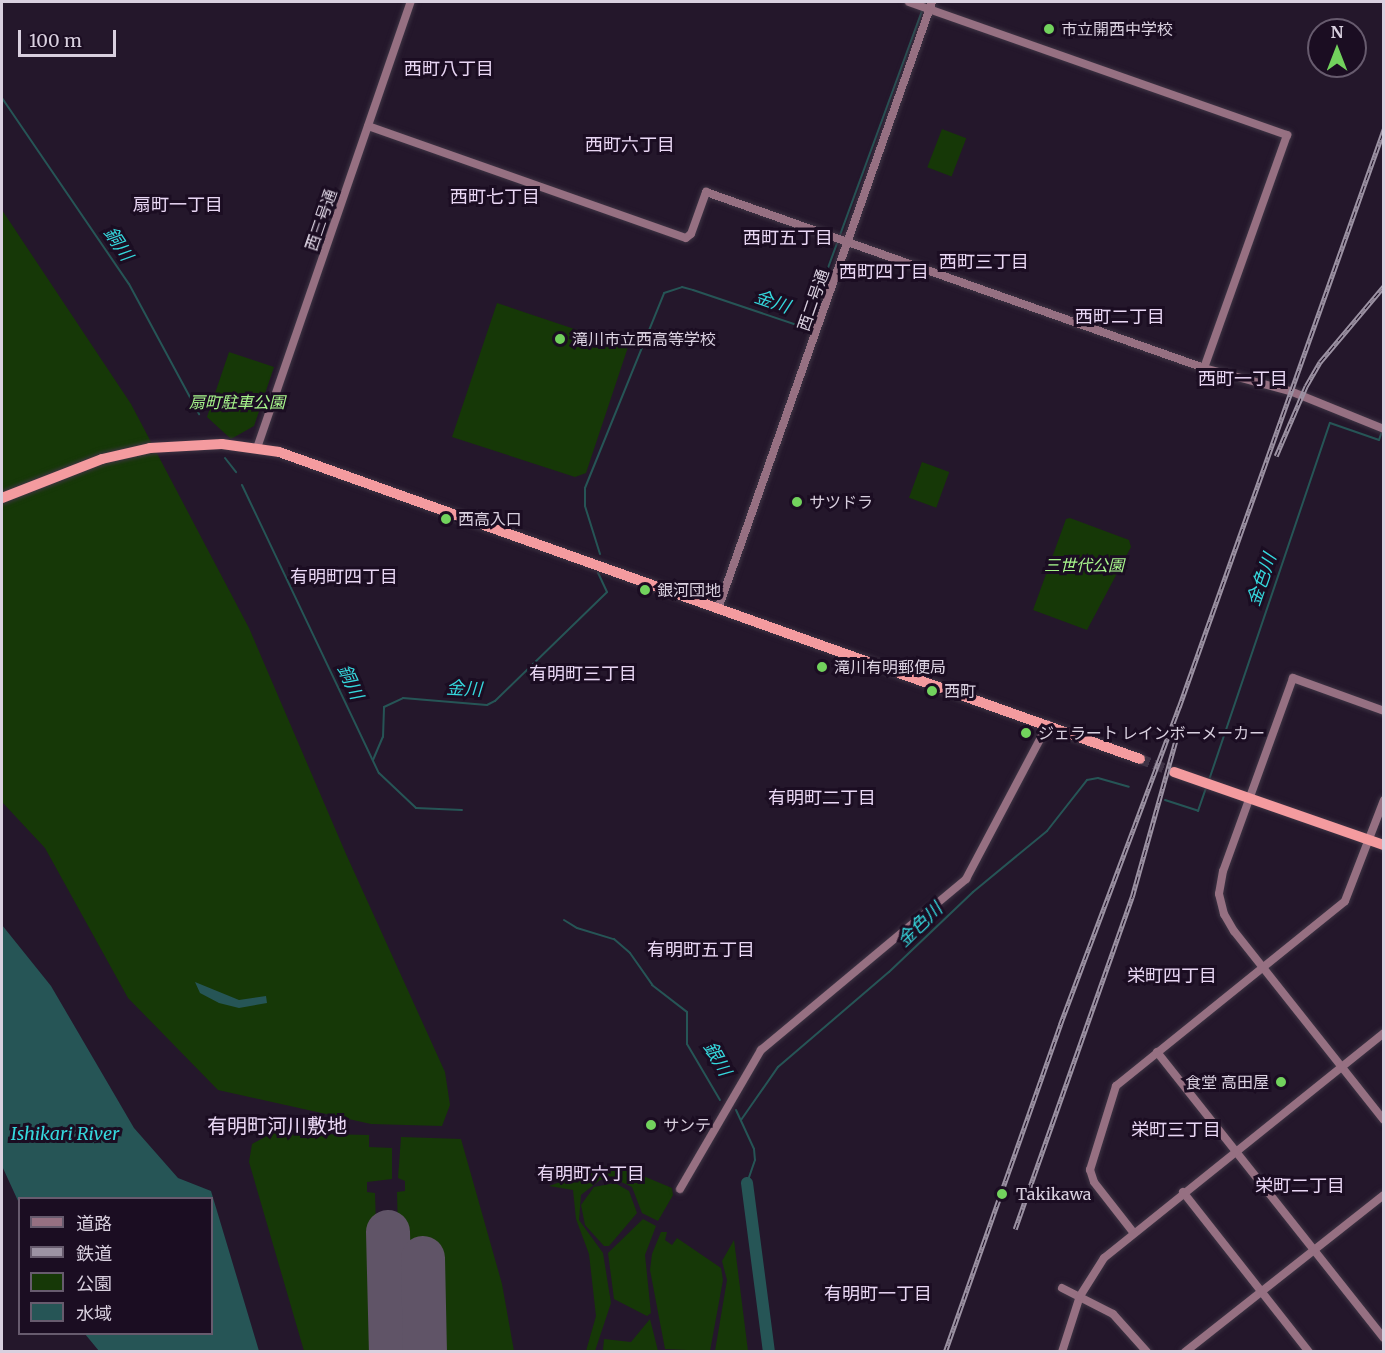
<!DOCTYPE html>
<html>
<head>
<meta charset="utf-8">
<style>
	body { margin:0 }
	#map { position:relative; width:1385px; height:1353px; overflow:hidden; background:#24172b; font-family:Merriweather,"Noto Sans JP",serif }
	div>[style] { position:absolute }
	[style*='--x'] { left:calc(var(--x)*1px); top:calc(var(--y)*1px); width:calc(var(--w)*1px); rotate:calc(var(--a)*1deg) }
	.green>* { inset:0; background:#163807; transform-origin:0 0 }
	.water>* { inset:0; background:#265556 }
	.stream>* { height:2px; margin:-1px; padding:0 1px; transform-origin:1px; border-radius:1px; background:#265556 }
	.river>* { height:12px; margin:-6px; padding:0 6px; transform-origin:6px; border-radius:6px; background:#265556 }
	.runway>* { height:44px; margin:-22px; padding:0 22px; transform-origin:22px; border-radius:22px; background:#605467 }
	.highway-tunnel>* { height:10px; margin-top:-5px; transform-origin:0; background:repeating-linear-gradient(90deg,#3f3346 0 10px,transparent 0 15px) }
	.roads { filter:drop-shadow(0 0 2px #3e3444) drop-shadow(0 0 2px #3e3444) }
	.secondary>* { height:8px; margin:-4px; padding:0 4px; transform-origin:4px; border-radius:4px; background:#967082 }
	.highway>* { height:10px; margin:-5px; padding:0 5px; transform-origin:5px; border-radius:5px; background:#f49b9f }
	.rail>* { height:4.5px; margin-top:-2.25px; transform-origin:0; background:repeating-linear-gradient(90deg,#1b0d22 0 7px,#9c92a3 0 14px); box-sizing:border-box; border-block:2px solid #9c92a3 }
	.dots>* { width:16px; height:16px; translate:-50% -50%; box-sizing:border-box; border:3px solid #1b0d22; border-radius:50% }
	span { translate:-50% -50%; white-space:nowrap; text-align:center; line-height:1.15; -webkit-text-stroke:6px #1b0d22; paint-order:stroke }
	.poi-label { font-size:16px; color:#d9d0df }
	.left { translate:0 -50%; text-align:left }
	.right { translate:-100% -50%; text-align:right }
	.street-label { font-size:16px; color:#d9d0df }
	.park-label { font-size:16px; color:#a7f58b; font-style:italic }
	.neighbourhood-label { font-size:18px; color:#e9d7f4 }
	.water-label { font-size:18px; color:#35d8dd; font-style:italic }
	.quarter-label { font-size:20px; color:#e9d7f4 }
	.frame { position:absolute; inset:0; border:3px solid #d9d0df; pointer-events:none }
	.legend { position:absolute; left:18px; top:1197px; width:195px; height:138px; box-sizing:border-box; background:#1b0d22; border:2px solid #675b6e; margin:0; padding:8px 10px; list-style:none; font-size:18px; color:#d9d0df }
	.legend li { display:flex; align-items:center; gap:12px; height:30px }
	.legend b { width:30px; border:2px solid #675b6e }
	.north { position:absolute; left:1307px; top:18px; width:60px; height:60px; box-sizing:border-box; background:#1b0d22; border:2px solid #675b6e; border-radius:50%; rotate:0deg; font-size:16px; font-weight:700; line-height:24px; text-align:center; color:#d9d0df }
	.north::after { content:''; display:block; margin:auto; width:21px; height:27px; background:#72d25d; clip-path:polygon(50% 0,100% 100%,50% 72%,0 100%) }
	.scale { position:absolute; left:18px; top:30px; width:98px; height:27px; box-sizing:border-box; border:3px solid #d9d0df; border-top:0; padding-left:8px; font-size:18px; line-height:21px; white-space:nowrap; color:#d9d0df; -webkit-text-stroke:4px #1b0d22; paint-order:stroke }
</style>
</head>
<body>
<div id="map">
	<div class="green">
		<div style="left:942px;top:129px;width:26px;height:41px;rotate:21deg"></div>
		<div style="clip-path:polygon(2px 210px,131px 404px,249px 628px,346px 854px,445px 1072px,450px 1105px,442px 1126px,371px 1124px,218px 1090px,128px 998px,45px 848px,2px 802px)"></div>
		<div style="clip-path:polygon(497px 303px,628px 347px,586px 473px,575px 477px,452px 437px)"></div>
		<div style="clip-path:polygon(229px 352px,274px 367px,254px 426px,231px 439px,207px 417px)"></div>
		<div style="left:922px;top:462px;width:29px;height:38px;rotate:20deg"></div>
		<div style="clip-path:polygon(1070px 518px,1129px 540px,1131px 547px,1087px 630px,1033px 610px,1066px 519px)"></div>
		<div style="clip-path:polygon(272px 1133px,369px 1135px,369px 1147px,392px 1148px,392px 1179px,367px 1182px,367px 1192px,375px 1193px,380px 1351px,304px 1351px,249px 1162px,252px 1144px)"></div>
		<div style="clip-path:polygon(401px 1137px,461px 1139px,502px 1284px,514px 1351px,401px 1351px,397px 1192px,405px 1191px,405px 1181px,398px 1178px)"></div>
		<div style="clip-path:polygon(606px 1166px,624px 1168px,672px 1188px,673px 1195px,658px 1221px,642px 1213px,632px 1187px,615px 1179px,600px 1180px,581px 1195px,579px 1220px,603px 1253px,611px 1303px,595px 1351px,586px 1351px,596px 1316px,589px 1254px,576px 1219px,573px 1190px,549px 1186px)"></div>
		<div style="clip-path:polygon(615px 1183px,629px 1191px,637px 1213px,609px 1246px,604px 1246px,585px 1225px,581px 1205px,594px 1187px)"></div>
		<div style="clip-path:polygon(386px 1217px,395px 1224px,398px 1351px,382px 1351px,379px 1224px)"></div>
		<div style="clip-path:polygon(643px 1219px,656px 1226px,645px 1255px,651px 1313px,647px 1316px,614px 1299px,608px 1253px)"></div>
		<div style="clip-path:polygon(661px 1232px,667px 1232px,665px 1240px,672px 1245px,677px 1238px,721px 1268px,723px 1280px,710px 1351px,665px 1349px,650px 1270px,652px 1254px)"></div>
		<div style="clip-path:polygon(734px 1240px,748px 1351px,715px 1351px,727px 1280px,722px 1261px)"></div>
		<div style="clip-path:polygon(650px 1319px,658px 1351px,603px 1350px,604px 1339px,631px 1342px)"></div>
	</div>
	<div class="water">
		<div style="clip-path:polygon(2px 925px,51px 986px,134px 1128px,178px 1178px,211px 1191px,259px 1351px,99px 1351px,85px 1334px,212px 1334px,212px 1198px,20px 1198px,19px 1203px,2px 1166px)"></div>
		<div style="clip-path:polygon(195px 982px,239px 1000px,266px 996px,267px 1003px,239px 1008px,219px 1003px,200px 993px)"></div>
	</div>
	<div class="stream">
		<div style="--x:2;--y:98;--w:225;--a:55.7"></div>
		<div style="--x:129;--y:284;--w:148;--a:61.7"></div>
		<div style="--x:225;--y:458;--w:18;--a:52"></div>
		<div style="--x:242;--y:485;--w:319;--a:64.6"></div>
		<div style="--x:379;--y:773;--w:51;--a:43.4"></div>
		<div style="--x:416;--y:808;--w:46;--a:2.5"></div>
		<div style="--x:600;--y:554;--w:50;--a:-107.4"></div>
		<div style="--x:585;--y:506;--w:18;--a:-90"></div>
		<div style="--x:585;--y:488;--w:210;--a:-67.9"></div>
		<div style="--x:664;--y:293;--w:19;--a:-18"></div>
		<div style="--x:682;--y:287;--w:11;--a:15"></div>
		<div style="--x:693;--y:290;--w:119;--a:18.6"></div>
		<div style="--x:806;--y:328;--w:347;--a:-69.9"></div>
		<div style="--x:373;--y:760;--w:25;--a:-67"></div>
		<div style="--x:383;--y:737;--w:30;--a:-88"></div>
		<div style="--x:384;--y:707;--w:21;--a:-25"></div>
		<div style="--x:403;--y:698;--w:84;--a:4.8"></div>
		<div style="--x:487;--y:705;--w:9;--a:-27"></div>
		<div style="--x:495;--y:701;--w:156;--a:-44.2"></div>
		<div style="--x:607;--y:592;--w:21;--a:-115"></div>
		<div style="--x:1209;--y:780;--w:377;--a:-71.3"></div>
		<div style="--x:1330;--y:423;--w:52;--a:19.1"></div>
		<div style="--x:1379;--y:440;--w:9;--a:-72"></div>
		<div style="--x:1165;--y:800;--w:35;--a:18"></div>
		<div style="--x:1198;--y:811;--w:24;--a:-71"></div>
		<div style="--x:564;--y:920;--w:15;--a:32"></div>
		<div style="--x:577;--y:928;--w:39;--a:17"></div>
		<div style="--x:614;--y:939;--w:21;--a:41"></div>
		<div style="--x:630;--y:953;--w:39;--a:55"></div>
		<div style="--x:652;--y:985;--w:44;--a:37.6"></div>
		<div style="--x:687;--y:1012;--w:32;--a:90"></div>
		<div style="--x:687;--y:1044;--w:65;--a:59.5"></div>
		<div style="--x:736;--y:1110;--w:43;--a:65.2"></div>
		<div style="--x:754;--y:1149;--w:11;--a:85"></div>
		<div style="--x:755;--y:1160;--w:24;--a:109"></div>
		<div style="--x:741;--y:1120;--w:65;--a:-55.1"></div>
		<div style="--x:778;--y:1067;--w:146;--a:-40.6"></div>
		<div style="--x:889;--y:972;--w:116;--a:-43.6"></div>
		<div style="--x:973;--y:892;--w:96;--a:-39.5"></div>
		<div style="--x:1047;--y:831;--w:65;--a:-51.9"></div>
		<div style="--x:1087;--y:780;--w:11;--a:-10"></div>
		<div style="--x:1098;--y:778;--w:32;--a:16"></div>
	</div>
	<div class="river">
		<div style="--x:747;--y:1183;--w:170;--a:82.6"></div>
	</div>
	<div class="runway">
		<div style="--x:388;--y:1232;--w:120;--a:88.6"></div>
		<div style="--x:423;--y:1258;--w:94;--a:88.8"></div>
	</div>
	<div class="highway-tunnel">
		<div style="--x:1140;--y:759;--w:36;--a:21"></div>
	</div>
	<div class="roads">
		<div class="secondary">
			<div style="--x:909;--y:2;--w:401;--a:19.4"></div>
			<div style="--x:1287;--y:135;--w:247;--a:109.6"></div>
			<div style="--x:368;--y:126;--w:337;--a:19.4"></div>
			<div style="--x:686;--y:238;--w:6;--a:-39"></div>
			<div style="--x:691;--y:234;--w:45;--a:-70.3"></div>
			<div style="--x:706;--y:192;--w:528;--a:19.46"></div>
			<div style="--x:1204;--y:368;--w:89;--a:15"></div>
			<div style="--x:1290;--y:391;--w:101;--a:22"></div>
			<div style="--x:257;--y:448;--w:472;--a:-71"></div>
			<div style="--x:719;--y:606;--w:640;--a:-70.57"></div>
			<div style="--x:1384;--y:711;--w:97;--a:-160.1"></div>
			<div style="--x:1293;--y:678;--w:205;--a:109.9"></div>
			<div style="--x:1223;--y:871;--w:23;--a:100"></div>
			<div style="--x:1219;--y:894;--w:21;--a:76"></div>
			<div style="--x:1224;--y:914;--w:20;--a:60"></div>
			<div style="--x:1234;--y:931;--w:241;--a:51.6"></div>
			<div style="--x:1157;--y:1052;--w:365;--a:51.6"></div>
			<div style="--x:680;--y:1189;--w:161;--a:-59.8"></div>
			<div style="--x:761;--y:1050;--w:267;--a:-39.8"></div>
			<div style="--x:966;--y:879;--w:175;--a:-62.1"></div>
			<div style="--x:1183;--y:1192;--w:204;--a:51.8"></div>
			<div style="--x:1133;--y:1232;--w:63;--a:-128"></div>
			<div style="--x:1094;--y:1182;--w:13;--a:-108"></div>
			<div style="--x:1090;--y:1170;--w:88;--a:-72.8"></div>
			<div style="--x:1116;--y:1086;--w:294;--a:-38.9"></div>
			<div style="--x:1345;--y:901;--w:108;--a:-68.9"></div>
			<div style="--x:1062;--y:1288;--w:57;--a:27"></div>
			<div style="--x:1113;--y:1314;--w:51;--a:48.2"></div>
			<div style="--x:1062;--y:1352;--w:59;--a:-72.2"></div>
			<div style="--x:1080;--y:1296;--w:45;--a:-57.7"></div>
			<div style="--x:1104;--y:1258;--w:359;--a:-38.8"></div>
			<div style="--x:1185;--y:1352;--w:253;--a:-38.3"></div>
		</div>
		<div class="highway">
			<div style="--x:2;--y:498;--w:107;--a:-21.3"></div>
			<div style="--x:102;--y:459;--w:49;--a:-12.9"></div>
			<div style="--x:150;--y:448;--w:72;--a:-3.2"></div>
			<div style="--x:222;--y:444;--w:58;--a:8"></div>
			<div style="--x:279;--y:452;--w:914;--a:19.62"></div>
			<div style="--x:1174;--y:772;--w:222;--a:19.2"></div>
		</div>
	</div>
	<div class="rail">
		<div style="--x:1276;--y:456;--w:76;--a:-66.8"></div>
		<div style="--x:1306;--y:386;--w:28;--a:-60"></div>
		<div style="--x:1320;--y:362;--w:99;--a:-49.9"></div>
		<div style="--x:1015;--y:1229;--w:352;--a:-70.6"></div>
		<div style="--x:1132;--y:897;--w:164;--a:-74.4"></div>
		<div style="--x:945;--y:1352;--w:347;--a:-70.6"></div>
		<div style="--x:1060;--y:1025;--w:340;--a:-69.5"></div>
		<div style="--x:1179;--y:707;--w:613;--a:-70.47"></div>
	</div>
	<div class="dots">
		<div style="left:1049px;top:29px;background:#72d25d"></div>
		<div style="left:560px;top:339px;background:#72d25d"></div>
		<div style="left:797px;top:502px;background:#72d25d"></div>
		<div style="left:446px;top:519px;background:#72d25d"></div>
		<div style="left:645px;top:590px;background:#72d25d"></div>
		<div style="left:822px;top:667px;background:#72d25d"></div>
		<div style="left:932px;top:691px;background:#72d25d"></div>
		<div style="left:1026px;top:733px;background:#72d25d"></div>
		<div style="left:1281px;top:1082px;background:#72d25d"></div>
		<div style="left:651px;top:1125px;background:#72d25d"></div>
		<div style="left:1002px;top:1194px;background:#72d25d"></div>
	</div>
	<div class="poi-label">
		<span class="left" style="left:1061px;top:29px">市立開西中学校</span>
		<span class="left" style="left:572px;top:339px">滝川市立西高等学校</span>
		<span class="left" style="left:809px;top:502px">サツドラ</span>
		<span class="left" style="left:458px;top:519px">西高入口</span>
		<span class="left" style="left:657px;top:590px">銀河団地</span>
		<span class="left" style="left:834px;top:667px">滝川有明郵便局</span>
		<span class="left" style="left:944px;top:691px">西町</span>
		<span class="left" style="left:1038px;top:733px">ジェラート レインボーメーカー</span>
		<span class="right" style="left:1269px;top:1082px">食堂 高田屋</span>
		<span class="left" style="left:663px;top:1125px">サンテ</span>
		<span class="left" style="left:1016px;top:1194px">Takikawa</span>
	</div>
	<div class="street-label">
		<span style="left:321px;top:220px;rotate:-71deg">西三号通</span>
		<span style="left:813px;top:300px;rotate:-71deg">西二号通</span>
	</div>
	<div class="park-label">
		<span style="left:237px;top:402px">扇町駐車公園</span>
		<span style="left:1084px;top:565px">三世代公園</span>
	</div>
	<div class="neighbourhood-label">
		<span style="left:449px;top:69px">西町八丁目</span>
		<span style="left:630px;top:145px">西町六丁目</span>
		<span style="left:495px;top:197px">西町七丁目</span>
		<span style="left:178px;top:205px">扇町一丁目</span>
		<span style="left:788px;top:238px">西町五丁目</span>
		<span style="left:984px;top:262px">西町三丁目</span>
		<span style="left:884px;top:272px">西町四丁目</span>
		<span style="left:1120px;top:317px">西町二丁目</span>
		<span style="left:1243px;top:379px">西町一丁目</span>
		<span style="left:344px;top:577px">有明町四丁目</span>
		<span style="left:583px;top:674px">有明町三丁目</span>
		<span style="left:822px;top:798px">有明町二丁目</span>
		<span style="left:701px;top:950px">有明町五丁目</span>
		<span style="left:1172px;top:976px">栄町四丁目</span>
		<span style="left:1176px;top:1130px">栄町三丁目</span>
		<span style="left:591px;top:1174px">有明町六丁目</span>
		<span style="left:1300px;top:1186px">栄町二丁目</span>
		<span style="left:878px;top:1294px">有明町一丁目</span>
	</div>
	<div class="water-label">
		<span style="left:118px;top:244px;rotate:56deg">銅川</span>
		<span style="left:772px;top:302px;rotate:19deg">金川</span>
		<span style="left:1262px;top:580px;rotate:-71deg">金色川</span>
		<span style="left:350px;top:682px;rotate:65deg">銅川</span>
		<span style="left:464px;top:689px;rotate:3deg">金川</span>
		<span style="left:920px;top:925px;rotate:-44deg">金色川</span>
		<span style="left:717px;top:1059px;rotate:60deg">銀川</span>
		<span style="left:65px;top:1134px">Ishikari River</span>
	</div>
	<div class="quarter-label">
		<span style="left:277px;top:1125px">有明町河川敷地</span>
	</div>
	<div class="frame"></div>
	<ul class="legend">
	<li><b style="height:8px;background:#967082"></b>道路</li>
	<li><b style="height:8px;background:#9c92a3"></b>鉄道</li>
	<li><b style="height:16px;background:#163807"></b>公園</li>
	<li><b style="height:16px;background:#265556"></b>水域</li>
	</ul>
	<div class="north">N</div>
	<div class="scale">100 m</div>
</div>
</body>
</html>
